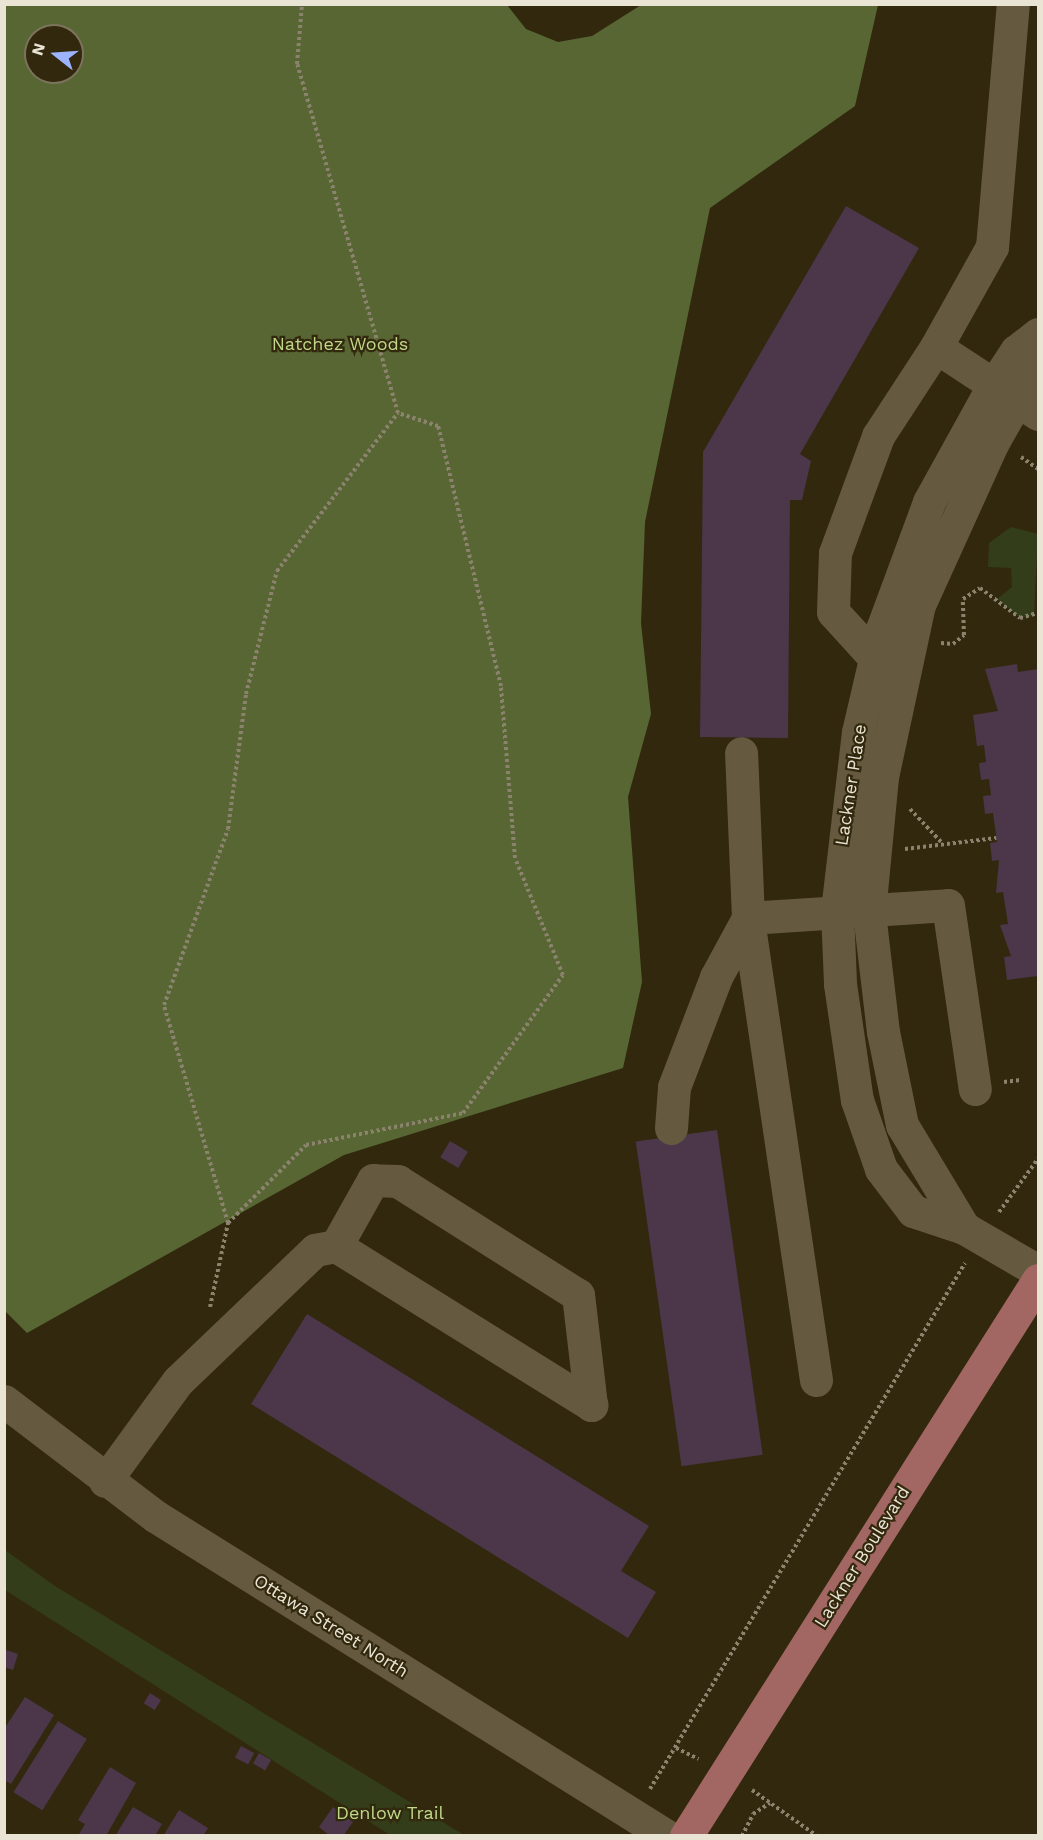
<!DOCTYPE html>
<html>
<head>
<meta charset="utf-8">
<style>
	body { margin:0 }
	#map { position:relative; width:1043px; height:1840px; overflow:hidden; background:#32280d; font-family:"Work Sans",sans-serif }
	div>[style] { position:absolute }
	[style*='--x'] { left:calc(var(--x)*1px); top:calc(var(--y)*1px); width:calc(var(--w)*1px); rotate:calc(var(--a)*1deg) }
	.green>* { inset:0; background:#333d19 }
	.forest>* { inset:0; background:#576633 }
	.building>* { inset:0; background:#4b364a; transform-origin:0 0 }
	.path>* { height:4px; margin-top:-2px; transform-origin:0; background:repeating-linear-gradient(90deg,#8c836e 0 3px,transparent 0 6px) }
	.minor>* { height:33px; margin:-16.5px; padding:0 16.5px; transform-origin:16.5px; border-radius:16.5px; background:#655a3f }
	.major>* { height:33px; margin:-16.5px; padding:0 16.5px; transform-origin:16.5px; border-radius:16.5px; background:#a36763 }
	span { translate:-50% -50%; white-space:nowrap; text-align:center; line-height:1.15; -webkit-text-stroke:4.5px #32280d; paint-order:stroke }
	.park-label { font-size:18px; color:#bfd889 }
	.street-label { font-size:18px; color:#eae4d5 }
	.frame { position:absolute; inset:0; border:6px solid #eae4d5; pointer-events:none }
	.north { position:absolute; left:24px; top:24px; width:60px; height:60px; box-sizing:border-box; background:#32280d; border:2px solid #7c735d; border-radius:50%; rotate:287deg; font-size:16px; font-weight:700; line-height:24px; text-align:center; color:#eae4d5 }
	.north::after { content:''; display:block; margin:auto; width:21px; height:27px; background:#9cb4fd; clip-path:polygon(50% 0,100% 100%,50% 72%,0 100%) }
</style>
</head>
<body>
<div id="map">
	<div class="green">
		<div style="clip-path:polygon(1011px 527px,1038px 534px,1034px 616px,1020px 618px,997px 599px,1012px 587px,1011px 568px,988px 567px,989px 543px)"></div>
		<div style="clip-path:polygon(5px 1550px,55px 1586px,464px 1835px,390px 1835px,5px 1590px)"></div>
	</div>
	<div class="forest">
		<div style="clip-path:polygon(evenodd,4px 5px,507px 5px,526px 29px,558px 42px,592px 36px,641px 5px,878px 5px,855px 106px,710px 208px,645px 522px,641px 623px,651px 714px,628px 797px,642px 982px,623px 1068px,344px 1155px,27px 1333px,4px 1310px,4px 5px,36px 36px,72px 36px,72px 72px,36px 72px,36px 36px)"></div>
	</div>
	<div class="building">
		<div style="clip-path:polygon(846px 206px,919px 248px,800px 454px,811px 461px,802px 500px,790px 500px,788px 738px,700px 737px,703px 452px)"></div>
		<div style="clip-path:polygon(1017px 664px,1018px 672px,1038px 669px,1038px 976px,1007px 980px,1004px 957px,1011px 956px,1000px 925px,1008px 924px,1003px 892px,996px 893px,999px 860px,992px 861px,990px 843px,997px 842px,993px 813px,985px 814px,983px 796px,991px 795px,989px 779px,981px 780px,979px 763px,986px 762px,984px 745px,977px 746px,973px 715px,998px 711px,985px 669px)"></div>
		<div style="left:717px;top:1130px;width:328px;height:82px;rotate:82deg"></div>
		<div style="left:450px;top:1141px;width:21px;height:19px;rotate:31deg"></div>
		<div style="clip-path:polygon(307px 1314px,649px 1526px,621px 1571px,656px 1592px,628px 1638px,251px 1404px)"></div>
		<div style="clip-path:polygon(6px 1650px,18px 1654px,13px 1670px,4px 1667px)"></div>
		<div style="left:150px;top:1693px;width:13px;height:12px;rotate:32deg"></div>
		<div style="clip-path:polygon(25px 1697px,54px 1715px,11px 1784px,4px 1780px,4px 1729px)"></div>
		<div style="left:58px;top:1721px;width:34px;height:84px;rotate:32deg"></div>
		<div style="left:241px;top:1746px;width:15px;height:13px;rotate:28deg"></div>
		<div style="left:259px;top:1753px;width:14px;height:12px;rotate:30deg"></div>
		<div style="clip-path:polygon(110px 1767px,136px 1783px,106px 1836px,78px 1836px,85px 1824px,78px 1820px)"></div>
		<div style="clip-path:polygon(133px 1807px,162px 1824px,155px 1836px,115px 1836px)"></div>
		<div style="clip-path:polygon(333px 1807px,353px 1822px,343px 1836px,330px 1836px,319px 1827px)"></div>
		<div style="clip-path:polygon(179px 1810px,208px 1828px,203px 1836px,163px 1836px)"></div>
	</div>
	<div class="path">
		<div style="--x:1021;--y:457;--w:21;--a:35"></div>
		<div style="--x:941;--y:643;--w:12;--a:5"></div>
		<div style="--x:953;--y:644;--w:14;--a:-39"></div>
		<div style="--x:964;--y:635;--w:36;--a:-92"></div>
		<div style="--x:963;--y:599;--w:20;--a:-33"></div>
		<div style="--x:980;--y:588;--w:50;--a:36.9"></div>
		<div style="--x:1020;--y:618;--w:19;--a:-16"></div>
		<div style="--x:910;--y:809;--w:47;--a:46.7"></div>
		<div style="--x:905;--y:849;--w:92;--a:-6.9"></div>
		<div style="--x:1004;--y:1082;--w:17;--a:-7"></div>
		<div style="--x:999;--y:1212;--w:66;--a:-53.7"></div>
		<div style="--x:228;--y:1223;--w:110;--a:-45"></div>
		<div style="--x:306;--y:1145;--w:160;--a:-11.5"></div>
		<div style="--x:463;--y:1113;--w:170;--a:-54.1"></div>
		<div style="--x:563;--y:975;--w:126;--a:-112.3"></div>
		<div style="--x:515;--y:858;--w:173;--a:-94.7"></div>
		<div style="--x:501;--y:686;--w:268;--a:-103.6"></div>
		<div style="--x:438;--y:426;--w:42;--a:-162"></div>
		<div style="--x:210;--y:1307;--w:86;--a:-77.9"></div>
		<div style="--x:228;--y:1223;--w:227;--a:-106.4"></div>
		<div style="--x:164;--y:1005;--w:187;--a:-70"></div>
		<div style="--x:228;--y:829;--w:136;--a:-82.4"></div>
		<div style="--x:246;--y:694;--w:127;--a:-75.9"></div>
		<div style="--x:277;--y:571;--w:199;--a:-52.6"></div>
		<div style="--x:398;--y:413;--w:363;--a:-106.1"></div>
		<div style="--x:297;--y:64;--w:60;--a:-85.2"></div>
		<div style="--x:676;--y:1748;--w:25;--a:26"></div>
		<div style="--x:650;--y:1789;--w:613;--a:-59.08"></div>
		<div style="--x:752;--y:1790;--w:80;--a:35.3"></div>
		<div style="--x:742;--y:1836;--w:25;--a:-63"></div>
		<div style="--x:753;--y:1814;--w:20;--a:-33"></div>
	</div>
	<div class="minor">
		<div style="--x:1038;--y:334;--w:28;--a:142"></div>
		<div style="--x:1016;--y:351;--w:42;--a:123.3"></div>
		<div style="--x:993;--y:386;--w:132;--a:118.9"></div>
		<div style="--x:929;--y:502;--w:135;--a:110.3"></div>
		<div style="--x:882;--y:629;--w:106;--a:103.1"></div>
		<div style="--x:858;--y:732;--w:180;--a:96.7"></div>
		<div style="--x:837;--y:911;--w:73;--a:87.6"></div>
		<div style="--x:840;--y:984;--w:117;--a:81.7"></div>
		<div style="--x:857;--y:1100;--w:73;--a:70.8"></div>
		<div style="--x:881;--y:1169;--w:53;--a:52.7"></div>
		<div style="--x:913;--y:1211;--w:54;--a:18.4"></div>
		<div style="--x:964;--y:1228;--w:86;--a:30.2"></div>
		<div style="--x:936;--y:347;--w:115;--a:-60.8"></div>
		<div style="--x:992;--y:247;--w:244;--a:-85.1"></div>
		<div style="--x:892;--y:663;--w:18;--a:-164"></div>
		<div style="--x:875;--y:658;--w:62;--a:-132.4"></div>
		<div style="--x:833;--y:612;--w:59;--a:-88.1"></div>
		<div style="--x:835;--y:553;--w:125;--a:-69.8"></div>
		<div style="--x:878;--y:436;--w:106;--a:-56.9"></div>
		<div style="--x:936;--y:347;--w:122;--a:33.3"></div>
		<div style="--x:671;--y:1128;--w:41;--a:-85.8"></div>
		<div style="--x:674;--y:1087;--w:118;--a:-69.1"></div>
		<div style="--x:716;--y:977;--w:67;--a:-61.5"></div>
		<div style="--x:748;--y:918;--w:165;--a:-92.4"></div>
		<div style="--x:964;--y:1228;--w:120;--a:-121"></div>
		<div style="--x:902;--y:1125;--w:95;--a:-101.5"></div>
		<div style="--x:883;--y:1032;--w:121;--a:-96.7"></div>
		<div style="--x:869;--y:912;--w:136;--a:-84.5"></div>
		<div style="--x:882;--y:777;--w:176;--a:-77.9"></div>
		<div style="--x:919;--y:605;--w:179;--a:-65.6"></div>
		<div style="--x:993;--y:442;--w:91;--a:-60.3"></div>
		<div style="--x:816;--y:1380;--w:467;--a:-98.4"></div>
		<div style="--x:748;--y:918;--w:200;--a:-3.7"></div>
		<div style="--x:948;--y:905;--w:186;--a:81.7"></div>
		<div style="--x:4;--y:1401;--w:190;--a:37.3"></div>
		<div style="--x:155;--y:1516;--w:604;--a:32.01"></div>
		<div style="--x:105;--y:1481;--w:124;--a:-53.9"></div>
		<div style="--x:178;--y:1381;--w:190;--a:-43.7"></div>
		<div style="--x:315;--y:1250;--w:21;--a:-11"></div>
		<div style="--x:336;--y:1246;--w:301;--a:31.9"></div>
		<div style="--x:591;--y:1405;--w:111;--a:-96.7"></div>
		<div style="--x:578;--y:1295;--w:213;--a:-147.7"></div>
		<div style="--x:398;--y:1181;--w:25;--a:-178"></div>
		<div style="--x:373;--y:1180;--w:76;--a:119.3"></div>
	</div>
	<div class="major">
		<div style="--x:686;--y:1836;--w:658;--a:-57.66"></div>
	</div>
	<div class="park-label">
		<span style="left:340px;top:344px">Natchez Woods</span>
		<span style="left:390px;top:1813px">Denlow Trail</span>
	</div>
	<div class="street-label">
		<span style="left:851px;top:785px;rotate:-81deg">Lackner Place</span>
		<span style="left:862px;top:1557px;rotate:-58deg">Lackner Boulevard</span>
		<span style="left:331px;top:1626px;rotate:32deg">Ottawa Street North</span>
	</div>
	<div class="frame"></div>
	<div class="north">N</div>
</div>
</body>
</html>
